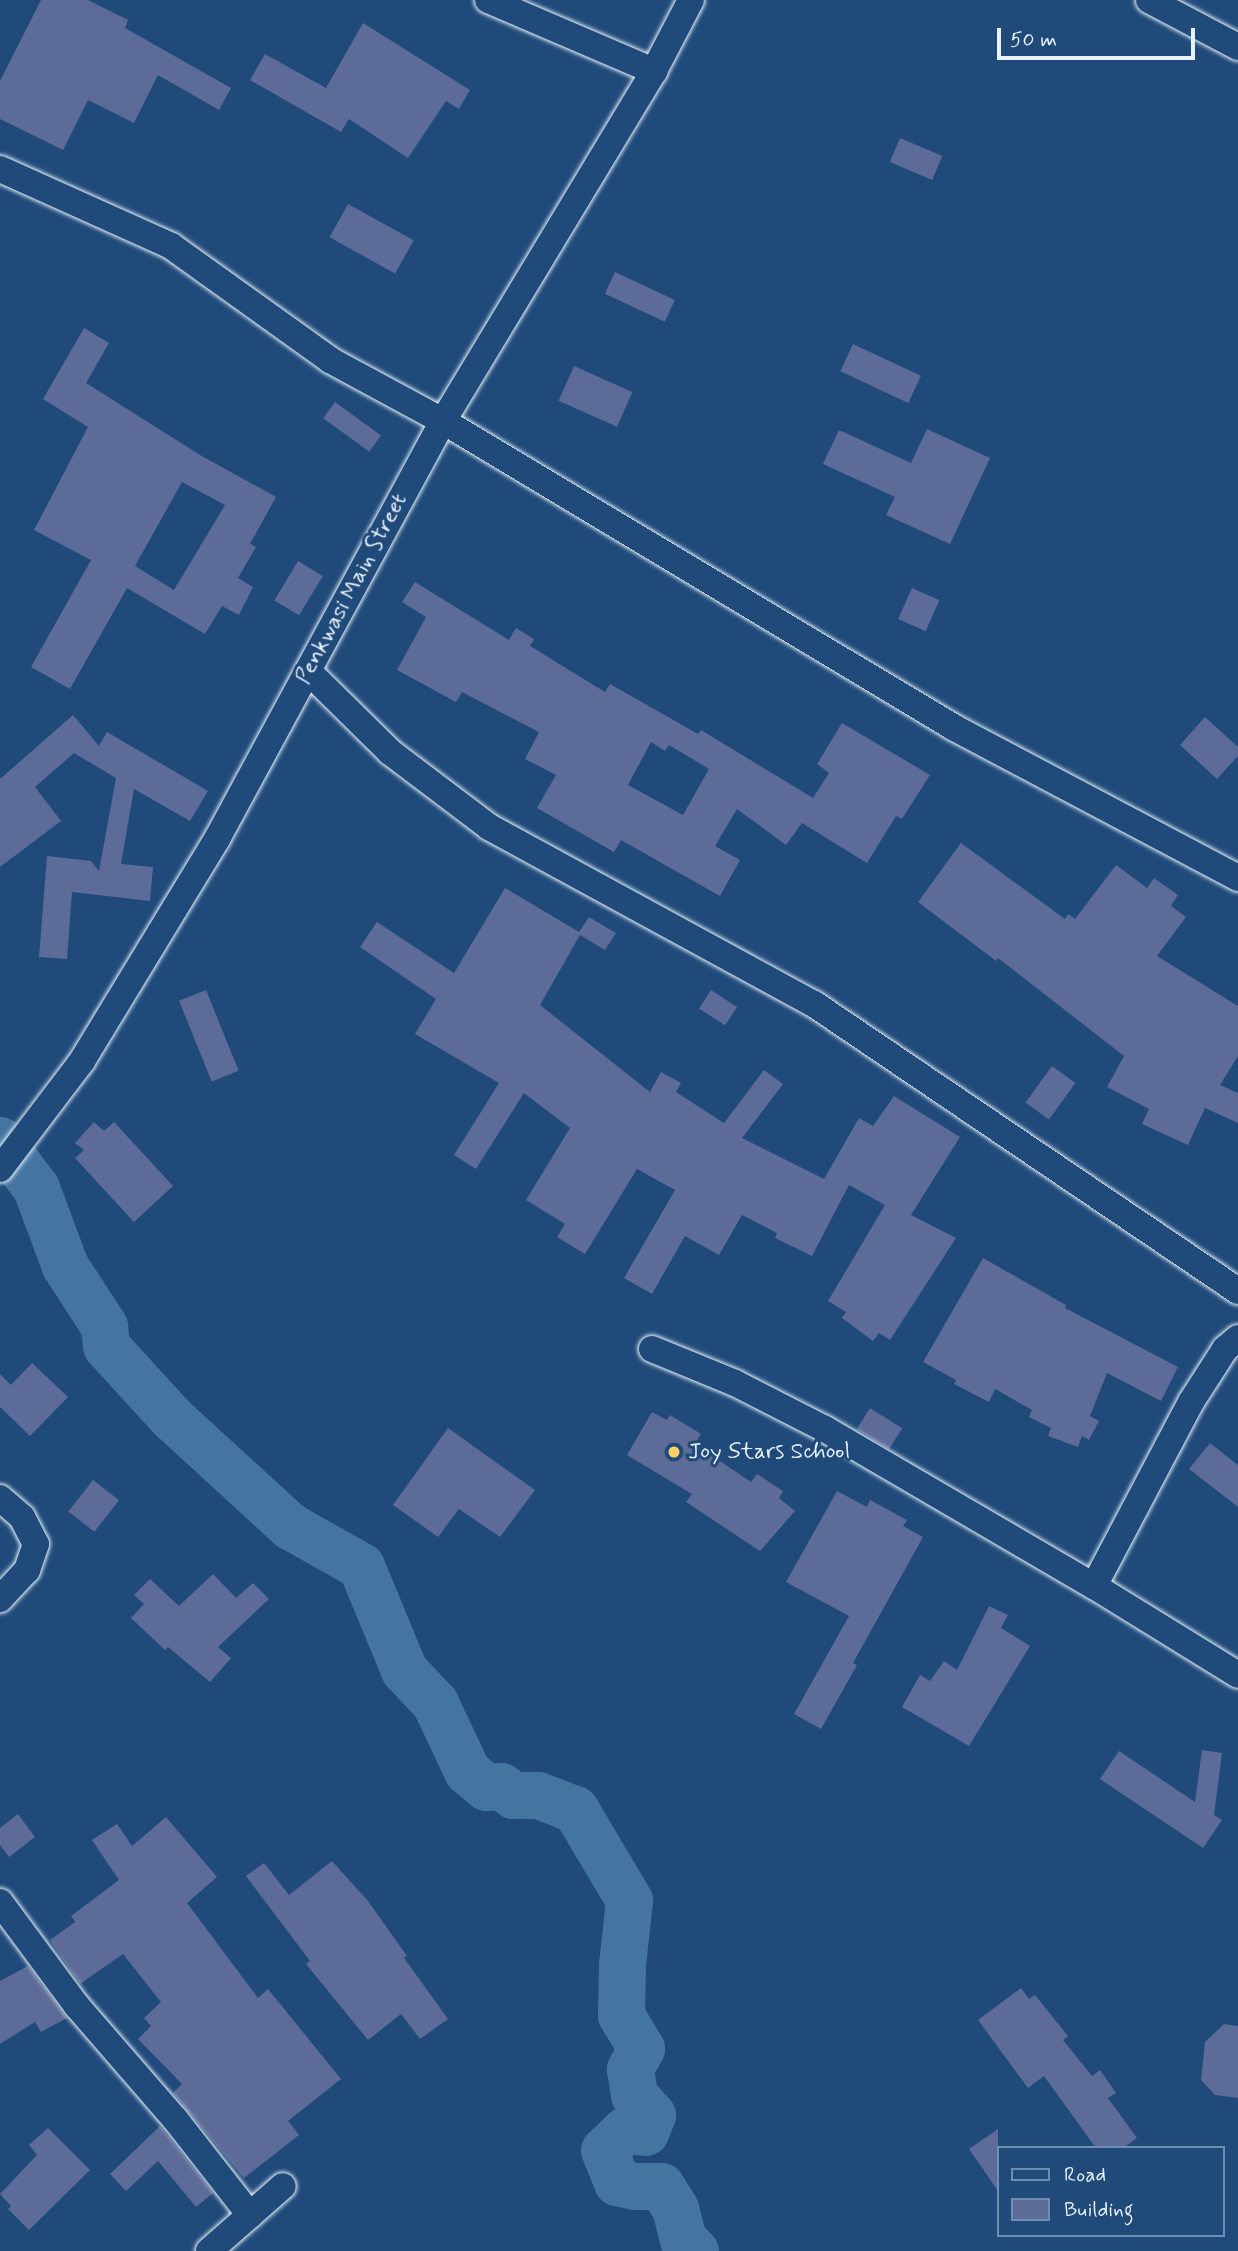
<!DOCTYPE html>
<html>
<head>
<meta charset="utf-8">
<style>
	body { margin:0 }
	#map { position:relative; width:1238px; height:2251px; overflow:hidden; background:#1f4a7a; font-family:Mynerve,sans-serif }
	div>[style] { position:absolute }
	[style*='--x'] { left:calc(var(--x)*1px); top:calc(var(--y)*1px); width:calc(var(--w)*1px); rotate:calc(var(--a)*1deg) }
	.river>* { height:47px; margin:-23.5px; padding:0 23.5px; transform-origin:23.5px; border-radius:23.5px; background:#4475a1 }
	.building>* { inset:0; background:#5d6b98; transform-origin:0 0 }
	.roads { filter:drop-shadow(0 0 2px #e8f1f8) drop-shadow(0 0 2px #e8f1f8) }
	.minor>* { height:26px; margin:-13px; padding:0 13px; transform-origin:13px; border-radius:13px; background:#1f4a7a }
	.dots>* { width:19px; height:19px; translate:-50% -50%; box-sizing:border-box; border:4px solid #1f4a7a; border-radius:50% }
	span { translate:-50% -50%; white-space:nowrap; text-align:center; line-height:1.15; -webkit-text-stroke:6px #1f4a7a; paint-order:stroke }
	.street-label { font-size:23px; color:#e8f1f8 }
	.poi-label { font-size:23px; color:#e8f1f8 }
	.left { translate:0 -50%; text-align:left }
	.legend { position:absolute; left:997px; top:2146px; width:228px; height:91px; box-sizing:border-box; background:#1f4a7a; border:2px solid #6f8dac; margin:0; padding:9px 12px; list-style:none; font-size:21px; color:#e8f1f8 }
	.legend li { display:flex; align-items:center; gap:14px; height:35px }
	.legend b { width:35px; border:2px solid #6f8dac }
	.scale { position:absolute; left:997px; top:28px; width:198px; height:32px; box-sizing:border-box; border:4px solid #e8f1f8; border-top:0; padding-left:9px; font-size:21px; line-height:24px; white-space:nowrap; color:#e8f1f8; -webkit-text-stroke:5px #1f4a7a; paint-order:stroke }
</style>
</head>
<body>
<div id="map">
	<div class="river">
		<div style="--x:0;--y:1140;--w:60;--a:53.1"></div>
		<div style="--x:36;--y:1188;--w:83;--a:69.6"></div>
		<div style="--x:65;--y:1266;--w:72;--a:57"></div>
		<div style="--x:104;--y:1326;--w:20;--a:84"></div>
		<div style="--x:106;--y:1346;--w:98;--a:47.5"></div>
		<div style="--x:172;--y:1418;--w:160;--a:42.5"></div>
		<div style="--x:290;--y:1526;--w:81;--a:29.4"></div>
		<div style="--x:361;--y:1566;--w:113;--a:67.5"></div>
		<div style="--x:404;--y:1670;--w:45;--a:46.8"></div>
		<div style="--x:435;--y:1703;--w:75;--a:64.8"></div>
		<div style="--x:467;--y:1771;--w:25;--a:40"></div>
		<div style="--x:486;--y:1787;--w:15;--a:-4"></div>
		<div style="--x:501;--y:1786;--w:15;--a:37"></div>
		<div style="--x:513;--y:1795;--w:25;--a:0"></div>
		<div style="--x:538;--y:1795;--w:40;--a:21"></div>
		<div style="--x:575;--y:1809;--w:106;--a:59.3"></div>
		<div style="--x:629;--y:1900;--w:64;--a:96.2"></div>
		<div style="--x:622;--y:1964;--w:51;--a:91.1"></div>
		<div style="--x:621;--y:2015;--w:39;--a:59"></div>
		<div style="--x:641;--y:2048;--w:24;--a:118"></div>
		<div style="--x:630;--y:2069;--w:26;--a:81"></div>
		<div style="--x:634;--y:2095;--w:27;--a:48"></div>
		<div style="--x:652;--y:2115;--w:18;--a:112"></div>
		<div style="--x:645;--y:2132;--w:20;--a:-174"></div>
		<div style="--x:625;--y:2130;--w:29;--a:136"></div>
		<div style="--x:604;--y:2150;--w:35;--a:68"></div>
		<div style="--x:617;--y:2182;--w:17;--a:13"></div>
		<div style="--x:634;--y:2186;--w:27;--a:0"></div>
		<div style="--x:661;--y:2186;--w:26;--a:58"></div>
		<div style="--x:675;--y:2208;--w:32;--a:76"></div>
		<div style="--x:683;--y:2239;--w:17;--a:45"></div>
	</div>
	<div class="building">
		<div style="clip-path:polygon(41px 0,88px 0,128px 20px,125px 28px,231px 88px,219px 110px,158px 75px,134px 123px,88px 100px,63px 150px,0 119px,0 81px)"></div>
		<div style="clip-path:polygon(363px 23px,470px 90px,459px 109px,446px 101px,408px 158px,349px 119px,341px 132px,250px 80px,265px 54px,326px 88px)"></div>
		<div style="left:900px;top:138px;width:46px;height:26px;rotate:23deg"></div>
		<div style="left:348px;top:204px;width:75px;height:38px;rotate:29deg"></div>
		<div style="left:615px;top:272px;width:66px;height:24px;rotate:25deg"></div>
		<div style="clip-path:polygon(evenodd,84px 328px,109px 343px,86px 383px,200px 455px,276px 497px,250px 544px,256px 547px,238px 578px,253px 587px,239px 615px,222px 606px,205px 634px,127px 588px,70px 689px,31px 667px,91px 560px,34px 530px,88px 427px,43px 399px,84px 328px,182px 482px,225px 505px,174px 590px,135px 566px,182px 482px)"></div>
		<div style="left:853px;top:344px;width:75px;height:30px;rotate:25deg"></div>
		<div style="left:574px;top:366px;width:64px;height:38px;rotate:24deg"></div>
		<div style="left:335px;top:402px;width:57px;height:20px;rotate:36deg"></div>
		<div style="clip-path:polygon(927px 429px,990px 458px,950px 544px,886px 515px,895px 497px,823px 464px,839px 430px,911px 463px)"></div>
		<div style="left:298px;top:561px;width:29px;height:46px;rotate:31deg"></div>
		<div style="clip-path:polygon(evenodd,415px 582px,509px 640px,516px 628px,534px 639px,530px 646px,605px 692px,610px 684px,698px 734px,701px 730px,813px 798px,829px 773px,817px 764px,842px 723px,930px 775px,902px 819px,896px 816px,867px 863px,802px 823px,786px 845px,737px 809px,715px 846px,740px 860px,720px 896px,621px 840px,614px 852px,537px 808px,556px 775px,525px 759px,539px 732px,462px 692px,456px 702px,397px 670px,426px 617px,402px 602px,415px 582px,651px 742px,665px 751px,669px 745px,709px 769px,683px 815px,628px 785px,651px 742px)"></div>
		<div style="left:912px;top:588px;width:30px;height:34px;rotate:24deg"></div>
		<div style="clip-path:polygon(73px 715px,99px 746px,107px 732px,208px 791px,190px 821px,134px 789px,121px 864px,153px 867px,150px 901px,72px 892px,67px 959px,39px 957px,47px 856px,91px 861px,99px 871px,116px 778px,74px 753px,35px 787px,61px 821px,0 867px,0 779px)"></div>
		<div style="clip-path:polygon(1205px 717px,1238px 747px,1238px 756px,1217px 779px,1180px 745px)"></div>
		<div style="clip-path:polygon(961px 843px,1065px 919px,1068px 914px,1075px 919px,1116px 865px,1147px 888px,1154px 878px,1178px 895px,1171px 906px,1186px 917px,1157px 956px,1238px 1006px,1238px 1056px,1220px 1085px,1238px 1093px,1238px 1123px,1205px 1108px,1188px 1145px,1142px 1124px,1149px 1109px,1107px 1087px,1124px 1056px,998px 958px,996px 961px,918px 902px)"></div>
		<div style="clip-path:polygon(505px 888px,579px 932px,589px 917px,616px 933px,605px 950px,580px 935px,540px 1005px,650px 1092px,661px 1072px,681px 1083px,676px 1092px,724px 1123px,764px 1070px,783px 1084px,742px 1138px,824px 1179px,859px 1118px,873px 1126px,894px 1096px,960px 1137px,911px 1215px,956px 1238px,890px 1340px,879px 1333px,873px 1341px,842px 1318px,846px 1312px,828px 1301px,885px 1205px,849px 1185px,812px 1256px,775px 1238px,777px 1233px,742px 1215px,719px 1255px,685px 1236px,652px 1294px,624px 1278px,675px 1190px,637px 1169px,585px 1254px,557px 1237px,565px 1224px,526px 1200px,570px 1128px,524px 1093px,476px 1169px,454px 1155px,499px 1083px,415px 1034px,436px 999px,360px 947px,377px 922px,454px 973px)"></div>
		<div style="left:206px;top:990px;width:87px;height:29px;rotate:68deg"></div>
		<div style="left:711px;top:990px;width:31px;height:22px;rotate:33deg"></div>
		<div style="left:1052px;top:1066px;width:29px;height:45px;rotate:36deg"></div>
		<div style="clip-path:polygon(94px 1122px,104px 1131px,114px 1122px,173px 1186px,134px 1222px,75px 1158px,84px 1150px,75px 1143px)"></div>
		<div style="clip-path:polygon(983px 1258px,1066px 1305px,1065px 1308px,1178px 1367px,1161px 1401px,1107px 1373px,1090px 1416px,1099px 1421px,1089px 1440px,1082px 1436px,1078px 1447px,1048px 1436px,1051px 1428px,1029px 1417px,1032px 1410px,995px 1389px,989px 1402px,954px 1384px,956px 1380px,923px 1362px)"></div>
		<div style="clip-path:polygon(32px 1363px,68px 1397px,30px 1436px,0 1407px,0 1374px,11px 1385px)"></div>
		<div style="left:870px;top:1408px;width:38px;height:25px;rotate:32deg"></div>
		<div style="clip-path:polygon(652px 1412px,667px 1420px,670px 1415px,701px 1434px,695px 1444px,751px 1482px,757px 1474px,783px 1491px,779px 1498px,795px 1511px,760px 1551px,686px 1502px,692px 1494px,627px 1455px)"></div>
		<div style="clip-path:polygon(448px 1428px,535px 1490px,500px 1537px,459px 1509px,438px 1537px,393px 1505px)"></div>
		<div style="clip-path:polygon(1210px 1443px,1238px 1465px,1238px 1507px,1189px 1469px)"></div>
		<div style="left:93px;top:1480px;width:33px;height:40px;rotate:38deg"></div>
		<div style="clip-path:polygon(837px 1491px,867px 1507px,870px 1500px,907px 1520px,903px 1526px,923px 1537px,853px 1663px,857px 1665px,821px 1729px,794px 1714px,849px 1616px,786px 1582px)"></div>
		<div style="clip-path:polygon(213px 1574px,236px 1598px,253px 1583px,269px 1599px,218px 1647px,231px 1658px,210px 1682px,168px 1647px,165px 1650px,131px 1618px,144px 1604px,134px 1595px,150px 1579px,179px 1606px)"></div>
		<div style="clip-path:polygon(989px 1606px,1008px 1615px,1001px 1628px,1030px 1646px,969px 1746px,902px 1707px,920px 1675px,930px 1681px,944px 1661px,957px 1670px)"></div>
		<div style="clip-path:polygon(1202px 1750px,1222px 1753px,1214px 1815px,1222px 1820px,1203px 1848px,1100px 1779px,1119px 1751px,1195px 1802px)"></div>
		<div style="clip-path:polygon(18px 1814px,35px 1837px,9px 1857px,0 1845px,0 1828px)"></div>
		<div style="clip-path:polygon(166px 1817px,217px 1877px,187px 1903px,258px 1998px,268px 1989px,341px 2079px,288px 2121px,299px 2135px,244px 2178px,173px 2093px,182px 2084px,138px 2039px,151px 2026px,144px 2018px,161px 2002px,123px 1954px,80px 1984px,50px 1940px,75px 1922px,71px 1916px,119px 1880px,92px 1840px,117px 1824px,132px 1846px)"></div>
		<div style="clip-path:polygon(332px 1861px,368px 1901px,407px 1956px,404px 1958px,448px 2019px,420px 2039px,401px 2014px,368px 2040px,306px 1964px,310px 1961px,246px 1876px,264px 1863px,289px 1895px)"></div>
		<div style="clip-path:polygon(28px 1966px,67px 2018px,41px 2032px,35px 2022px,0 2044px,0 1981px)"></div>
		<div style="clip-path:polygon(1021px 1988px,1029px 1999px,1035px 1995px,1068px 2036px,1063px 2040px,1092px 2076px,1100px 2070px,1116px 2093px,1108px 2098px,1137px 2138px,1123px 2148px,1096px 2148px,1044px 2076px,1028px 2088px,978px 2020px)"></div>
		<div style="clip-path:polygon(1224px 2024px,1238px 2026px,1238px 2098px,1215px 2095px,1201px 2080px,1205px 2042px)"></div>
		<div style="clip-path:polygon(160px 2126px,213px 2193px,196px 2207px,158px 2161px,126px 2191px,110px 2174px)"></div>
		<div style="clip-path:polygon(48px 2128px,90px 2170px,29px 2230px,8px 2209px,11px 2206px,0 2194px,37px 2155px,29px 2145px)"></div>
		<div style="clip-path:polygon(998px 2129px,998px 2191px,969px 2149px)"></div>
	</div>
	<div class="roads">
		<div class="minor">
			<div style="--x:488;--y:0;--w:181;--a:23.2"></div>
			<div style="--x:1149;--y:0;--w:101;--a:27.8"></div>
			<div style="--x:0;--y:169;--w:188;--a:24.2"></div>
			<div style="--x:171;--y:246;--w:196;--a:35.6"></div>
			<div style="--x:330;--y:360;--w:128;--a:28.4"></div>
			<div style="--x:443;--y:421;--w:595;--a:30.96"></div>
			<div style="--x:953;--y:727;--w:323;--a:27.9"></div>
			<div style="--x:308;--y:671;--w:115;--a:44.6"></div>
			<div style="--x:390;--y:752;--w:124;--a:37.1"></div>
			<div style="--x:489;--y:827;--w:370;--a:28.6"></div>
			<div style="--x:814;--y:1004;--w:512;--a:34.09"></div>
			<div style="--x:0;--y:1169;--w:136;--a:-52.8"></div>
			<div style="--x:82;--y:1061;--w:260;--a:-58.7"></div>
			<div style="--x:217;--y:839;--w:475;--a:-61.6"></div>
			<div style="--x:443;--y:421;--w:409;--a:-58.9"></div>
			<div style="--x:654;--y:71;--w:80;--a:-62.5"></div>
			<div style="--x:652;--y:1349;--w:90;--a:22.3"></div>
			<div style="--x:735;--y:1383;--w:101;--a:27.1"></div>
			<div style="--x:825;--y:1429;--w:311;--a:30.3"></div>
			<div style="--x:1094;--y:1586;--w:169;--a:31.7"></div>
			<div style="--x:0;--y:1498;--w:29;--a:41"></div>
			<div style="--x:22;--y:1517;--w:30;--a:63"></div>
			<div style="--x:36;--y:1544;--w:28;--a:109"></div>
			<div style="--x:27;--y:1570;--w:40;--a:133"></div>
			<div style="--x:1094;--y:1586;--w:208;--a:-62.2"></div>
			<div style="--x:1191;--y:1402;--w:63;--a:-57.3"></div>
			<div style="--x:1225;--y:1349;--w:17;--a:-40"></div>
			<div style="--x:0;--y:1902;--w:129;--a:53.5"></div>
			<div style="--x:77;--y:2006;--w:150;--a:49.1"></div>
			<div style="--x:175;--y:2119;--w:122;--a:52"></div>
			<div style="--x:209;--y:2251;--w:98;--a:-41.3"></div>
		</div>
	</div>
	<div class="dots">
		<div style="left:674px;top:1452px;background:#ffd166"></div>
	</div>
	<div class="street-label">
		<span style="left:352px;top:589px;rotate:-62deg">Penkwasi Main Street</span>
	</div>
	<div class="poi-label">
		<span class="left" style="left:688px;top:1452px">Joy Stars School</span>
	</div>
	<ul class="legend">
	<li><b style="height:9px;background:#1f4a7a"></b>Road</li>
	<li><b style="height:19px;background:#5d6b98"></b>Building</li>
	</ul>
	<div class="scale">50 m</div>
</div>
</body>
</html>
